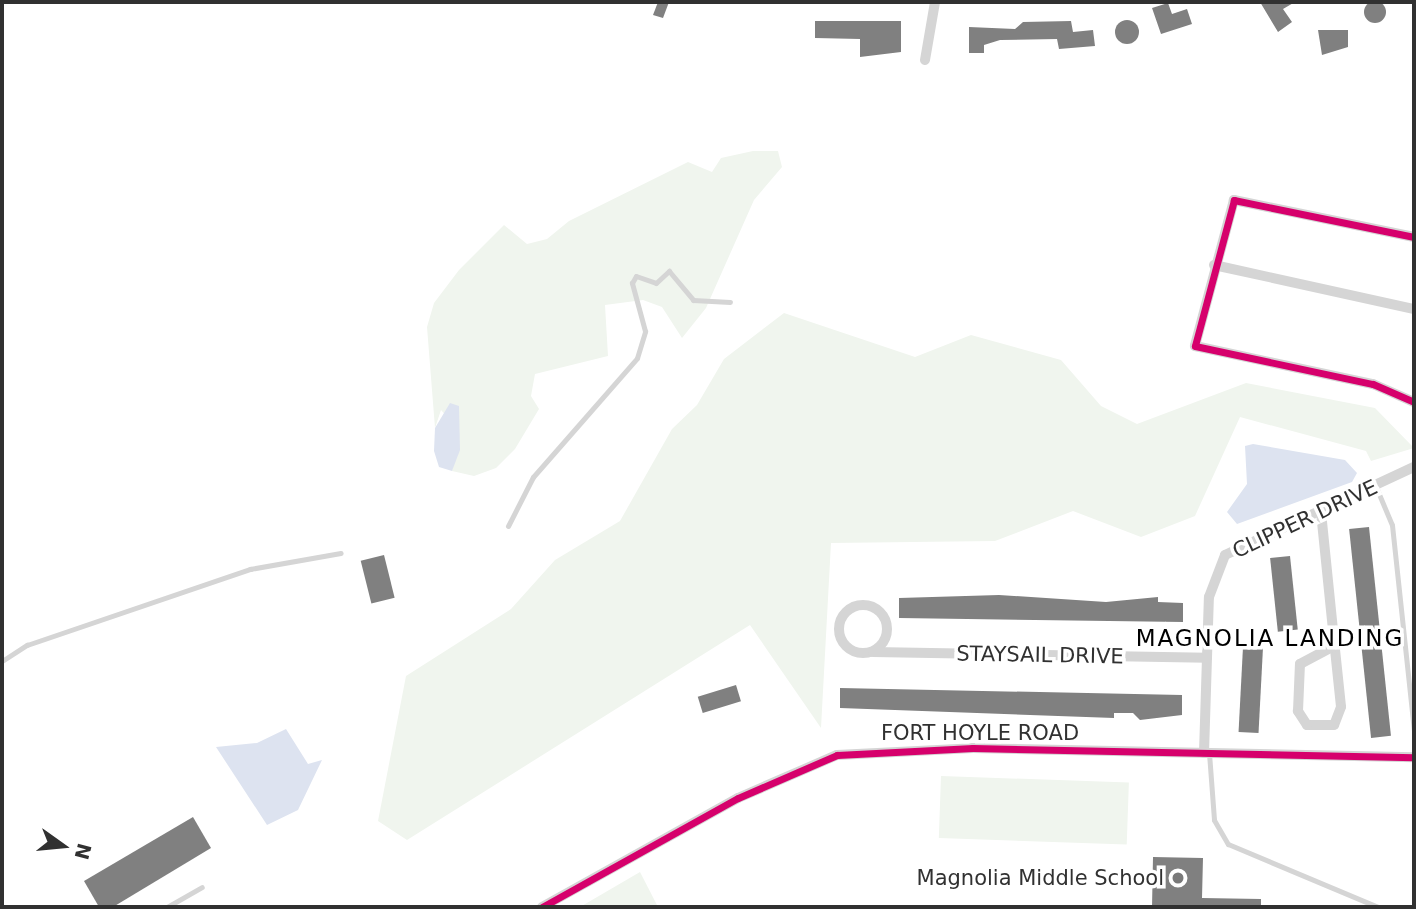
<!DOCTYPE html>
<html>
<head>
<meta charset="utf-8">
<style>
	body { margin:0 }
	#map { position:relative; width:1416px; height:909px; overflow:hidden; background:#fff; font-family:"DejaVu Sans",sans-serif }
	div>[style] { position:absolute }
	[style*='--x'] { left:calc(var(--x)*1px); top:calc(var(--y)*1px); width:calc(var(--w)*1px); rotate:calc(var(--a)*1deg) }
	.green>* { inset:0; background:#f0f5ee; transform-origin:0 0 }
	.water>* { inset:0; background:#dde3f0 }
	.building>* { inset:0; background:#808080; transform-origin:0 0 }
	.round { border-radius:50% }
	.lane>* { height:5px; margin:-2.5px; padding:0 2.5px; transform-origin:2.5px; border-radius:2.5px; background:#d5d5d5 }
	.street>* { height:10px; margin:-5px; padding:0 5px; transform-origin:5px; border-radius:5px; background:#d5d5d5 }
	.street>.ring { margin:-5px; padding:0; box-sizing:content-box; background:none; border:10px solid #d5d5d5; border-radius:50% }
	.cycleway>* { height:7px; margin:-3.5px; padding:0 3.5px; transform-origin:3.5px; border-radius:3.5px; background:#d6006c }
	.dots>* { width:19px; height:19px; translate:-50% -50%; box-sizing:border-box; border:4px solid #fff; border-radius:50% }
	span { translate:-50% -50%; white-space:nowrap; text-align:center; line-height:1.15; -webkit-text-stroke:7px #fff; paint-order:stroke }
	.street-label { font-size:21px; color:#313131 }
	.poi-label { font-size:21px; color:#313131 }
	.right { translate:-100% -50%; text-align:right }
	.neighbourhood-label { font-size:23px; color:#000; letter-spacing:2px }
	.frame { position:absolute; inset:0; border:4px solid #313131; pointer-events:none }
	.north { position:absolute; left:28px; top:811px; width:70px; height:70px; -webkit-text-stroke:5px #fff; paint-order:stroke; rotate:105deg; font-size:19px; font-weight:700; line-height:28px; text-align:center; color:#313131 }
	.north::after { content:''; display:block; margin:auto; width:24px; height:32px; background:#313131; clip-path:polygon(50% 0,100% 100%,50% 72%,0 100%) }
</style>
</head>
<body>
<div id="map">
	<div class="green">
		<div style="clip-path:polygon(753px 151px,778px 151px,782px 167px,754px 200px,706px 308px,682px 338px,662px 307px,643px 300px,605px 305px,608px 356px,535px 374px,531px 396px,539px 409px,515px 449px,496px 468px,474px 476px,452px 471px,459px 430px,441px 410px,435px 428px,427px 327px,434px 303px,459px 270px,504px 225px,527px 244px,547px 239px,569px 221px,688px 162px,712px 172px,721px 158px)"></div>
		<div style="clip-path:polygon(784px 313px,915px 357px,971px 335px,1061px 360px,1101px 406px,1137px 424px,1246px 383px,1375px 408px,1414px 448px,1371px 461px,1366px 451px,1240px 417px,1195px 516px,1141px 537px,1073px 511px,995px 541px,831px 543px,821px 728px,750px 625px,407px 840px,378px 821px,406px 676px,511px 609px,555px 560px,620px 521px,672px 429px,697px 405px,724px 359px)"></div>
		<div style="left:941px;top:776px;width:188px;height:62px;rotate:2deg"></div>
		<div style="clip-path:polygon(640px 872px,658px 907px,580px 907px)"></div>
	</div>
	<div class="water">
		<div style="clip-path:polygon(450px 403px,459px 406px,460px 450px,452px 471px,439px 467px,434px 451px,435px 428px)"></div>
		<div style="clip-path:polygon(1253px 444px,1345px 460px,1357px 473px,1352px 482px,1237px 524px,1227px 512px,1247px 484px,1245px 446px)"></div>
		<div style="clip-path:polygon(286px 729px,308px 764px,322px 760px,298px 810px,267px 825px,216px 747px,257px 743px)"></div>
	</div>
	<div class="building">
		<div class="round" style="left:1364px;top:1px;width:22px;height:22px"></div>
		<div style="clip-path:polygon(658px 2px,669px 2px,663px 18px,653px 15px)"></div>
		<div style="clip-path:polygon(1260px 2px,1295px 2px,1283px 9px,1292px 22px,1278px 32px)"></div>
		<div style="clip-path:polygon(1168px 3px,1172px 14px,1187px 9px,1192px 24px,1161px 34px,1152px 8px)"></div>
		<div class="round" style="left:1115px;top:20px;width:24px;height:24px"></div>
		<div style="clip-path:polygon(815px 21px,901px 21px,901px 52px,860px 57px,860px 39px,815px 38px)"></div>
		<div style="clip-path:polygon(1071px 21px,1073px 32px,1093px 30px,1095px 46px,1059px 49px,1057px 39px,1000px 40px,984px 45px,984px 53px,969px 53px,969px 27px,1015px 29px,1023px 22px)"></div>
		<div style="clip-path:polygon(1318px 30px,1348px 30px,1348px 47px,1322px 55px)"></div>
		<div style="left:1369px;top:527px;width:210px;height:20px;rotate:84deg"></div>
		<div style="left:384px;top:555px;width:44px;height:24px;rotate:76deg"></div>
		<div style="left:1290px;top:556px;width:74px;height:20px;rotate:84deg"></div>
		<div style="clip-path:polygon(999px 595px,1106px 602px,1158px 597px,1158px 602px,1183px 603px,1183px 622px,899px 618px,899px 598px)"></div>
		<div style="left:1243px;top:647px;width:20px;height:85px;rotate:3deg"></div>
		<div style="left:736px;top:685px;width:17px;height:40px;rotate:73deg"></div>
		<div style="clip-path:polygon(840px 688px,1182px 695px,1182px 715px,1140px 720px,1133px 713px,1114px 713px,1114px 718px,840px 708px)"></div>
		<div style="clip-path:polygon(193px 817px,211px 848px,113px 907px,99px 907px,84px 881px)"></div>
		<div style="clip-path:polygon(1153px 857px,1203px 858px,1202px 898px,1261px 899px,1261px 907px,1152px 907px)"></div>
	</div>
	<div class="lane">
		<div style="--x:1376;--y:487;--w:41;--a:67.2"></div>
		<div style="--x:1392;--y:525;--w:207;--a:83.9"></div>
		<div style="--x:508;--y:526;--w:55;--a:-63"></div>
		<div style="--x:533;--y:477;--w:158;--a:-48.8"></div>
		<div style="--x:637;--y:358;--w:28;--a:-73"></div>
		<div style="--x:645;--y:331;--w:50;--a:-105.2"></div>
		<div style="--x:632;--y:283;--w:8;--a:-60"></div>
		<div style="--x:636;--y:276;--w:21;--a:19"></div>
		<div style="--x:656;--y:283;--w:18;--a:-43"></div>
		<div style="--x:669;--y:271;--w:38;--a:50"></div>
		<div style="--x:693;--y:300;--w:37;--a:3"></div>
		<div style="--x:2;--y:661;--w:30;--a:-33"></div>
		<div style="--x:27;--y:645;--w:236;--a:-18.8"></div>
		<div style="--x:250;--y:569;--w:92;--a:-10"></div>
		<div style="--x:1209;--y:753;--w:67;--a:85.7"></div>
		<div style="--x:1214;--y:820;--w:28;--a:60"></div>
		<div style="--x:1228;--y:844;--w:163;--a:22.8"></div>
		<div style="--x:167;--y:907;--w:40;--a:-29.7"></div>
	</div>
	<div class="street">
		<div style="--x:925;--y:60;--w:59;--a:-80.2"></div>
		<div style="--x:1414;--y:237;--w:184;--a:-168.4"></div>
		<div style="--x:1234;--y:200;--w:151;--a:105"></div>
		<div style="--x:1195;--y:346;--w:182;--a:12.1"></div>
		<div style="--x:1373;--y:384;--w:45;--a:23.7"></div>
		<div style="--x:1214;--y:265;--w:205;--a:12.4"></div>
		<div style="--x:1321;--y:512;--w:129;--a:84.2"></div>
		<div style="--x:1334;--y:640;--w:67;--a:84"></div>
		<div style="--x:1341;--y:707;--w:19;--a:111"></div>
		<div style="--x:1334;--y:725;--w:27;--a:180"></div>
		<div style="--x:1307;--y:725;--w:17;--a:-123"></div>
		<div style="--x:1298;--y:711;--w:47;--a:-87.6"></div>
		<div style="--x:1300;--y:664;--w:40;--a:-28"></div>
		<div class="ring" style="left:839px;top:605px;width:38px;height:38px"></div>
		<div style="--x:873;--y:652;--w:334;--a:1"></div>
		<div style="--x:1204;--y:753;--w:156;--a:-88.2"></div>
		<div style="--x:1209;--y:597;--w:45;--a:-69.1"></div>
		<div style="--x:1225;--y:555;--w:208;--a:-25"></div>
		<div style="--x:542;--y:907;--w:224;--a:-29.1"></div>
		<div style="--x:738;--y:798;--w:108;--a:-23.5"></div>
		<div style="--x:837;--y:755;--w:136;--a:-2.9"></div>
		<div style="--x:973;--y:748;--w:441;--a:1.2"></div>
	</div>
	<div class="cycleway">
		<div style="--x:1414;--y:237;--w:184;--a:-168.4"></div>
		<div style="--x:1234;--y:200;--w:151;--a:105"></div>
		<div style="--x:1195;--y:346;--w:182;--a:12.1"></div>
		<div style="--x:1373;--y:384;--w:45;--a:23.7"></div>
		<div style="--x:542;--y:907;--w:224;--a:-29.1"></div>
		<div style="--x:738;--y:798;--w:108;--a:-23.5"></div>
		<div style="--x:837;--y:755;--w:136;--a:-2.9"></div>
		<div style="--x:973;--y:748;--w:441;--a:1.2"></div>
	</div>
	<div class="dots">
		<div style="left:1178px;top:878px;background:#797979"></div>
	</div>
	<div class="street-label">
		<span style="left:1305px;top:519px;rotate:-25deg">CLIPPER DRIVE</span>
		<span style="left:1040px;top:655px;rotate:1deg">STAYSAIL DRIVE</span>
		<span style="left:980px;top:733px">FORT HOYLE ROAD</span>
	</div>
	<div class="poi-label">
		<span class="right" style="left:1164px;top:878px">Magnolia Middle School</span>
	</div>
	<div class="neighbourhood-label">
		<span style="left:1270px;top:638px">MAGNOLIA LANDING</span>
	</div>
	<div class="frame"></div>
	<div class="north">N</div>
</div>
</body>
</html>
